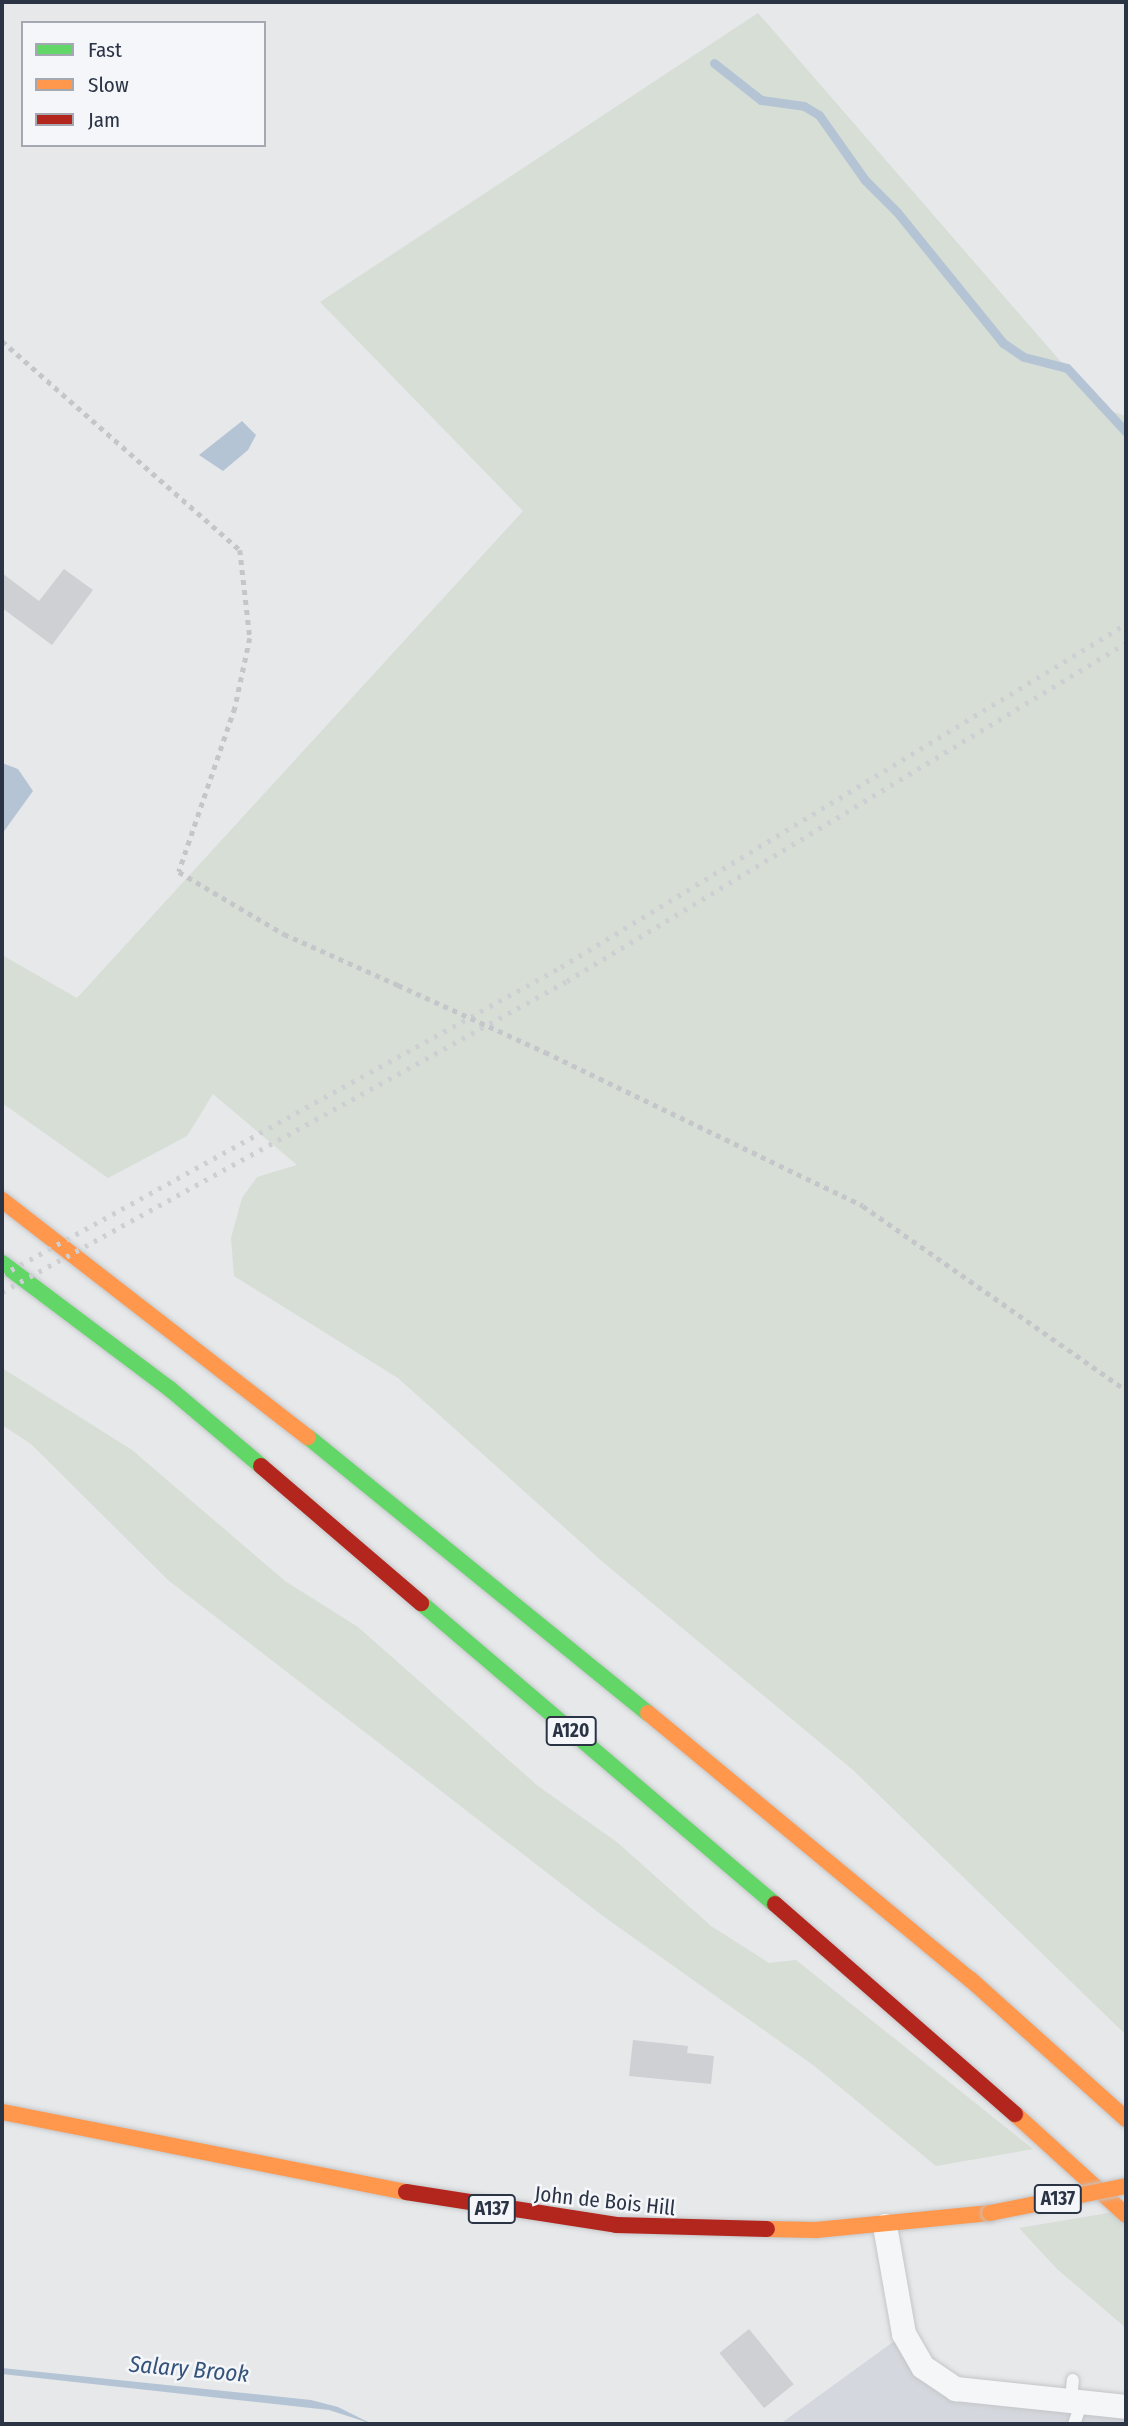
<!DOCTYPE html>
<html>
<head>
<meta charset="utf-8">
<style>
	body { margin:0 }
	#map { position:relative; width:1128px; height:2426px; overflow:hidden; background:#e6e8ea; font-family:"Fira Sans Condensed",sans-serif }
	div>[style] { position:absolute }
	[style*='--x'] { left:calc(var(--x)*1px); top:calc(var(--y)*1px); width:calc(var(--w)*1px); rotate:calc(var(--a)*1deg) }
	.built>* { inset:0; background:#d4d7dd }
	.green>* { inset:0; background:#d6ded6 }
	.water>* { inset:0; background:#b4c4d5 }
	.stream>* { height:9px; margin:-4.5px; padding:0 4.5px; transform-origin:4.5px; border-radius:4.5px; background:#b4c4d5 }
	.building>* { inset:0; background:#ced0d3; transform-origin:0 0 }
	.path>* { height:4.5px; margin-top:-2.25px; transform-origin:0; background:repeating-linear-gradient(90deg,#c5c6ca 0 5px,transparent 0 10px) }
	.roads { filter:drop-shadow(0 0 2px #c4c6c8) drop-shadow(0 0 2px #c4c6c8) }
	.lane>* { height:12px; margin:-6px; padding:0 6px; transform-origin:6px; border-radius:6px; background:#f5f6f7 }
	.street>* { height:24px; margin:-12px; padding:0 12px; transform-origin:12px; border-radius:12px; background:#f5f6f7 }
	.fast>* { height:16px; margin:-8px; padding:0 8px; transform-origin:8px; border-radius:8px; background:#63d668 }
	.slow>* { height:16px; margin:-8px; padding:0 8px; transform-origin:8px; border-radius:8px; background:#ff974d }
	.jam>* { height:16px; margin:-8px; padding:0 8px; transform-origin:8px; border-radius:8px; background:#b3261e }
	.rail>* { height:5px; margin-top:-2.5px; transform-origin:0; background:repeating-linear-gradient(90deg,#cecfd2 0 3.5px,transparent 0 10.5px) }
	.path-bridge>* { height:4.5px; margin-top:-2.25px; transform-origin:0; background:repeating-linear-gradient(90deg,#c5c6ca 0 5px,transparent 0 10px) }
	.bridges { filter:drop-shadow(0 0 2px #c2c5c8) drop-shadow(0 0 2px #c2c5c8) }
	.slow-bridge>* { height:16px; margin:-8px; padding:0 8px; transform-origin:8px; border-radius:8px; background:#ff974d }
	span { translate:-50% -50%; white-space:nowrap; text-align:center; line-height:1.15; -webkit-text-stroke:5px #f4f6f9; paint-order:stroke }
	.shield-label span { padding:2px 5px; background:#f4f6f9; border:2px solid; border-radius:5px; -webkit-text-stroke-width:0 }
	.shield-label { font-size:19px; color:#2b3445; font-weight:700 }
	.street-label { font-size:21px; color:#2b3445 }
	.water-label { font-size:23px; color:#34527a; font-style:italic }
	.frame { position:absolute; inset:0; border:4px solid #2b3445; pointer-events:none }
	.legend { position:absolute; left:21px; top:21px; width:245px; height:126px; box-sizing:border-box; background:#f4f6f9; border:2px solid #a4a8b1; margin:0; padding:9px 12px; list-style:none; font-size:21px; color:#2b3445 }
	.legend li { display:flex; align-items:center; gap:14px; height:35px }
	.legend b { width:35px; border:2px solid #a4a8b1 }
</style>
</head>
<body>
<div id="map">
	<div class="built">
		<div style="clip-path:polygon(904px 2334px,956px 2389px,1126px 2407px,1126px 2424px,780px 2424px)"></div>
	</div>
	<div class="green">
		<div style="clip-path:polygon(758px 13px,1101px 408px,1126px 416px,1126px 2035px,853px 1770px,604px 1563px,398px 1378px,234px 1276px,231px 1238px,242px 1198px,257px 1177px,297px 1165px,213px 1094px,187px 1136px,108px 1178px,2px 1103px,2px 955px,77px 998px,523px 511px,320px 302px)"></div>
		<div style="clip-path:polygon(2px 1368px,132px 1450px,285px 1581px,358px 1627px,538px 1786px,618px 1843px,711px 1926px,769px 1963px,796px 1960px,1033px 2149px,936px 2166px,813px 2065px,603px 1916px,168px 1580px,31px 1444px,2px 1425px)"></div>
		<div style="clip-path:polygon(1126px 2210px,1126px 2328px,1057px 2269px,1019px 2228px)"></div>
	</div>
	<div class="water">
		<div style="clip-path:polygon(242px 421px,256px 435px,248px 450px,223px 471px,199px 455px)"></div>
		<div style="clip-path:polygon(2px 763px,18px 769px,33px 791px,2px 834px)"></div>
		<div style="clip-path:polygon(2px 2368px,311px 2400px,338px 2407px,372px 2424px,329px 2410px,2px 2374px)"></div>
	</div>
	<div class="stream">
		<div style="--x:714;--y:63;--w:60;--a:38.2"></div>
		<div style="--x:761;--y:100;--w:43;--a:7.9"></div>
		<div style="--x:804;--y:106;--w:17;--a:31"></div>
		<div style="--x:819;--y:115;--w:80;--a:54.7"></div>
		<div style="--x:865;--y:180;--w:45;--a:45"></div>
		<div style="--x:897;--y:212;--w:169;--a:51"></div>
		<div style="--x:1003;--y:343;--w:25;--a:34"></div>
		<div style="--x:1024;--y:357;--w:44;--a:14.3"></div>
		<div style="--x:1067;--y:368;--w:87;--a:47.3"></div>
	</div>
	<div class="building">
		<div style="clip-path:polygon(64px 569px,93px 590px,52px 645px,2px 608px,2px 573px,39px 601px)"></div>
		<div style="clip-path:polygon(633px 2040px,688px 2046px,687px 2053px,714px 2056px,711px 2084px,629px 2076px)"></div>
		<div style="left:749px;top:2329px;width:71px;height:38px;rotate:51deg"></div>
	</div>
	<div class="path">
		<div style="--x:2;--y:341;--w:317;--a:41.3"></div>
		<div style="--x:240;--y:550;--w:89;--a:83.5"></div>
		<div style="--x:250;--y:638;--w:72;--a:102.1"></div>
		<div style="--x:235;--y:708;--w:173;--a:108.9"></div>
		<div style="--x:179;--y:872;--w:122;--a:30.6"></div>
		<div style="--x:284;--y:934;--w:125;--a:24.1"></div>
		<div style="--x:545;--y:1052;--w:353;--a:25.8"></div>
		<div style="--x:863;--y:1206;--w:321;--a:35"></div>
	</div>
	<div class="roads">
		<div class="lane">
			<div style="--x:1071;--y:2401;--w:21;--a:-85"></div>
			<div style="--x:1074;--y:2424;--w:23;--a:-70"></div>
		</div>
		<div class="street">
			<div style="--x:885;--y:2226;--w:110;--a:80"></div>
			<div style="--x:904;--y:2334;--w:38;--a:60"></div>
			<div style="--x:923;--y:2367;--w:40;--a:34"></div>
			<div style="--x:956;--y:2389;--w:171;--a:6"></div>
		</div>
		<div class="fast">
			<div style="--x:2;--y:1263;--w:210;--a:36.9"></div>
			<div style="--x:170;--y:1389;--w:119;--a:40.2"></div>
			<div style="--x:308;--y:1437;--w:438;--a:39.1"></div>
			<div style="--x:421;--y:1603;--w:465;--a:40.4"></div>
		</div>
		<div class="slow">
			<div style="--x:2;--y:1200;--w:387;--a:37.8"></div>
			<div style="--x:648;--y:1713;--w:418;--a:39.6"></div>
			<div style="--x:970;--y:1979;--w:210;--a:41.9"></div>
			<div style="--x:2;--y:2112;--w:412;--a:11.2"></div>
			<div style="--x:1015;--y:2114;--w:150;--a:42.3"></div>
			<div style="--x:767;--y:2229;--w:49;--a:1.2"></div>
			<div style="--x:816;--y:2230;--w:175;--a:-5.6"></div>
		</div>
		<div class="jam">
			<div style="--x:261;--y:1466;--w:211;--a:40.6"></div>
			<div style="--x:775;--y:1904;--w:319;--a:41.2"></div>
			<div style="--x:406;--y:2192;--w:213;--a:8.9"></div>
			<div style="--x:616;--y:2225;--w:151;--a:1.5"></div>
		</div>
	</div>
	<div class="rail">
		<div style="--x:2;--y:1275;--w:638;--a:-28.85"></div>
		<div style="--x:561;--y:967;--w:661;--a:-31.26"></div>
		<div style="--x:2;--y:1292;--w:645;--a:-28.83"></div>
		<div style="--x:567;--y:981;--w:653;--a:-31.16"></div>
	</div>
	<div class="path-bridge">
		<div style="--x:398;--y:985;--w:162;--a:24.5"></div>
	</div>
	<div class="bridges">
		<div class="slow-bridge">
			<div style="--x:990;--y:2213;--w:139;--a:-11.2"></div>
		</div>
	</div>
	<div class="shield-label">
		<span style="left:571px;top:1731px">A120</span>
		<span style="left:1058px;top:2199px">A137</span>
		<span style="left:492px;top:2209px">A137</span>
	</div>
	<div class="street-label">
		<span style="left:605px;top:2201px;rotate:6deg">John de Bois Hill</span>
	</div>
	<div class="water-label">
		<span style="left:189px;top:2369px;rotate:5deg">Salary Brook</span>
	</div>
	<div class="frame"></div>
	<ul class="legend">
	<li><b style="height:9px;background:#63d668"></b>Fast</li>
	<li><b style="height:9px;background:#ff974d"></b>Slow</li>
	<li><b style="height:9px;background:#b3261e"></b>Jam</li>
	</ul>
</div>
</body>
</html>
